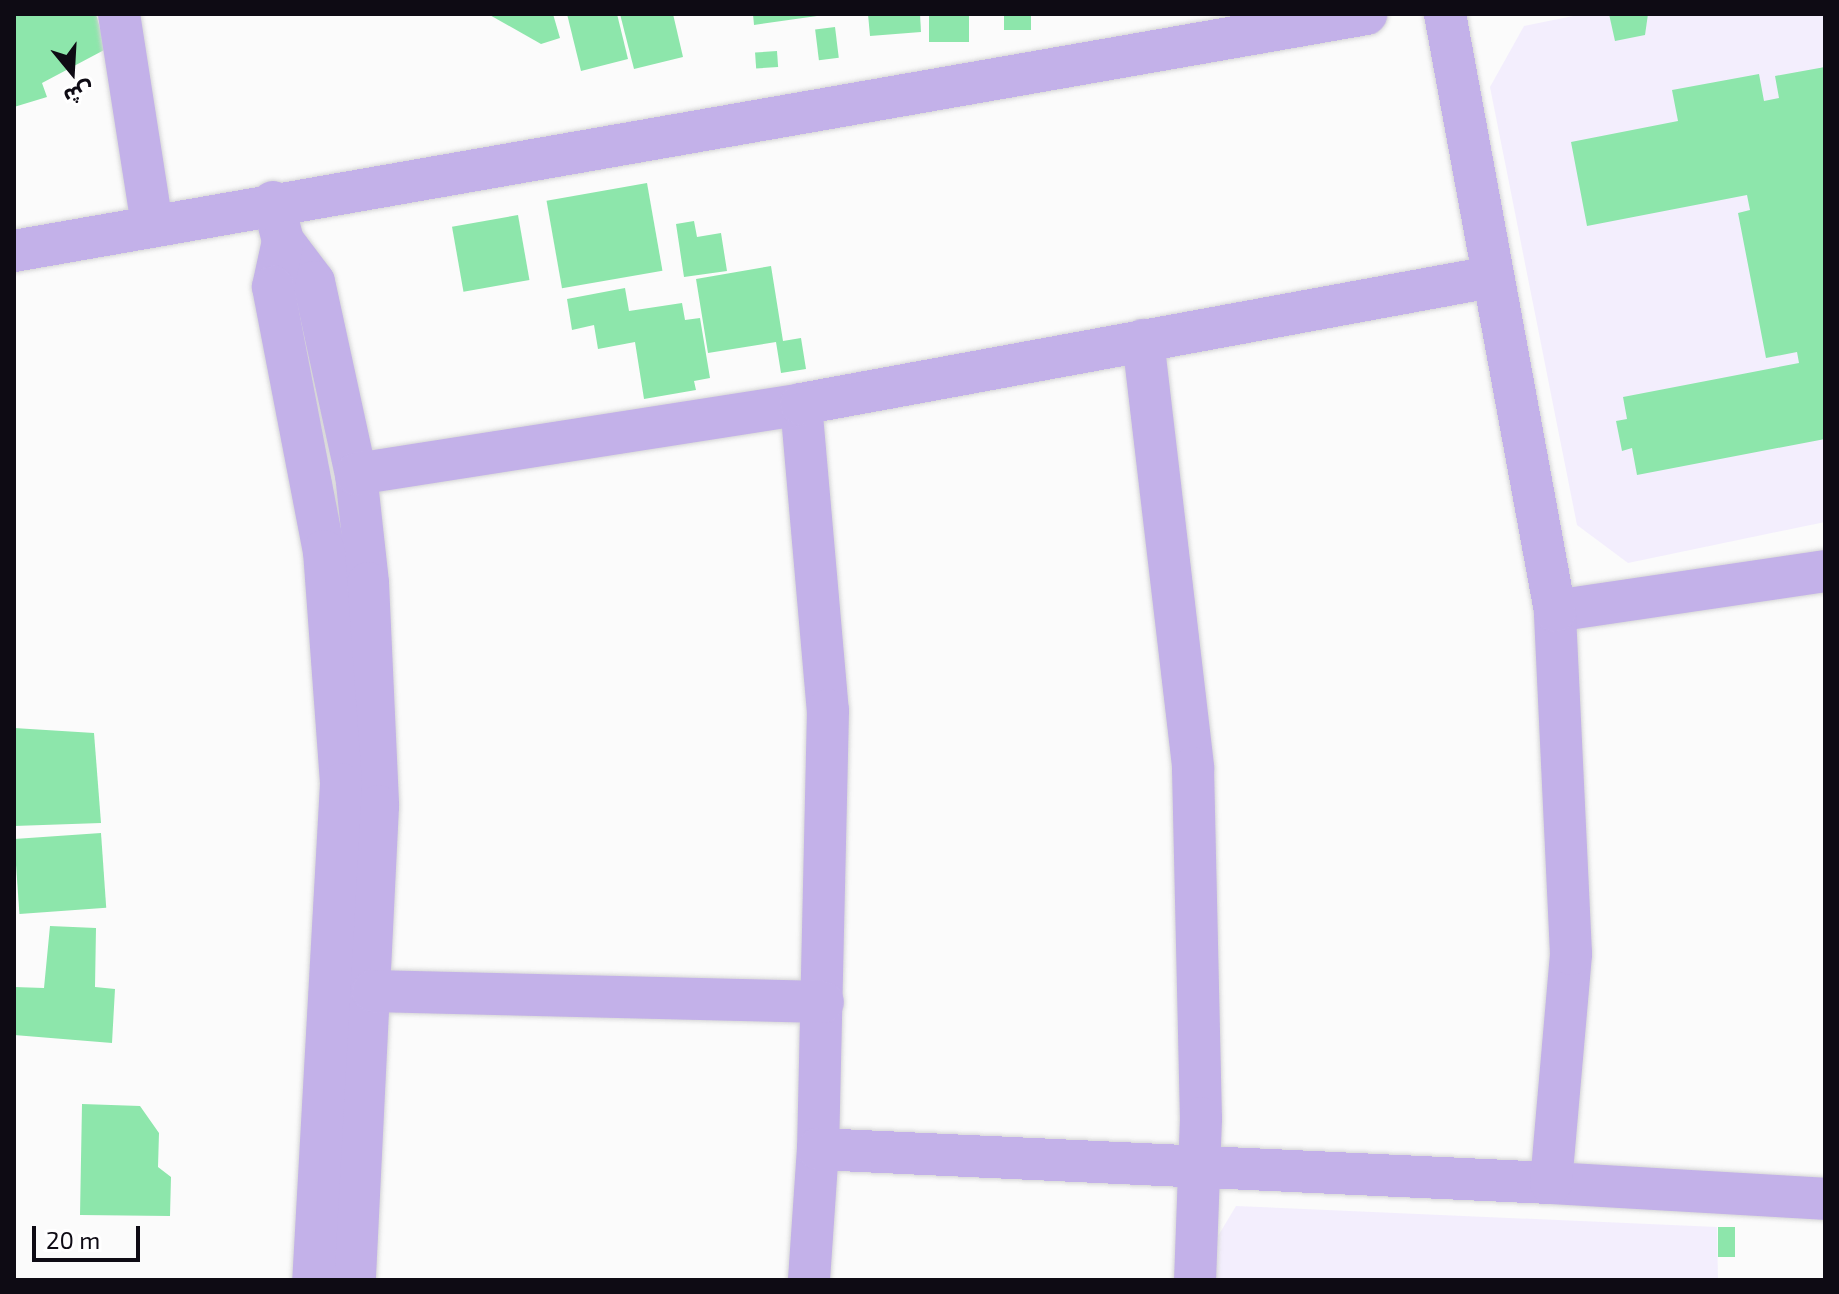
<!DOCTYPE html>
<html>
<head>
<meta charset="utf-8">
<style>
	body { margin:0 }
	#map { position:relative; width:1839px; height:1294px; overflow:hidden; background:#fbfbfb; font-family:"Exo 2","Noto Sans Arabic",sans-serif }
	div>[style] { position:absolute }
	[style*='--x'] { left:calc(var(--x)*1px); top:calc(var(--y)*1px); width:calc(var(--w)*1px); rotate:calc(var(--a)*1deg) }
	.built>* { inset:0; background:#f3eefd }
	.building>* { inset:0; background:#8de6ab; transform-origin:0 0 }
	.roads { filter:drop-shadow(0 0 2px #d5d5d6) drop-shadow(0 0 2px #d5d5d6) }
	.minor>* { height:42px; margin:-21px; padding:0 21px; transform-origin:21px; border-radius:21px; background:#c3b1e9 }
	span { translate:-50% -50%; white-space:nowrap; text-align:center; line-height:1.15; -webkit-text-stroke:6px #fff; paint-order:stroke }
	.frame { position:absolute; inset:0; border:16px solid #0e0b14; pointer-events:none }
	.north { position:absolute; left:32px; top:32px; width:80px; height:80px; -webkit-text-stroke:6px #fff; paint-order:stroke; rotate:162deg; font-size:22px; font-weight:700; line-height:32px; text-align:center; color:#0e0b14 }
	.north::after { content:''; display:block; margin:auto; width:28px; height:36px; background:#0e0b14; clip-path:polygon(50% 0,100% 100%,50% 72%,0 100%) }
	.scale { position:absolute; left:32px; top:1226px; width:108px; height:36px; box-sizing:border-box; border:4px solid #0e0b14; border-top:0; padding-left:10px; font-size:24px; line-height:28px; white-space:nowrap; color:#0e0b14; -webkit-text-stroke:6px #fff; paint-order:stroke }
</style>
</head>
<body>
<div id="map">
	<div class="built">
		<div style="clip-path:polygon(1583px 14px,1825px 14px,1825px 522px,1628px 563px,1577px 525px,1490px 87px,1524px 26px)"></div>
		<div style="clip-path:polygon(1236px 1206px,1717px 1227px,1718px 1280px,1216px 1280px,1218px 1236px)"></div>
	</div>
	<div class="building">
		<div style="clip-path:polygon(14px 14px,96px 14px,106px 49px,42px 83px,47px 97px,14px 107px)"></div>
		<div style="clip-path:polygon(488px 14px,553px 14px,560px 38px,541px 44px)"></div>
		<div style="clip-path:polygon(567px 14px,617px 14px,628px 59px,581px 71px)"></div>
		<div style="clip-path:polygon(620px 14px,673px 14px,683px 57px,634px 69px)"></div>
		<div style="clip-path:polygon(753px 14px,817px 14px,817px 16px,754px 25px)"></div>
		<div style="clip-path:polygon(868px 14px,920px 14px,921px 32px,870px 36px)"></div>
		<div style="left:929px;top:14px;width:40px;height:28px"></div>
		<div style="left:1004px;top:14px;width:27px;height:16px"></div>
		<div style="clip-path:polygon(1609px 14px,1648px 14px,1645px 35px,1615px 41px)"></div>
		<div style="left:835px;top:27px;width:31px;height:20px;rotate:83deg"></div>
		<div style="left:777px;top:51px;width:16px;height:22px;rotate:86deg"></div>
		<div style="clip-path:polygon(1825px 67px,1825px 439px,1637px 475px,1632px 448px,1622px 451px,1616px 421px,1627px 419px,1623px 397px,1799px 363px,1797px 352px,1766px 358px,1738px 213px,1750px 210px,1747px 195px,1587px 226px,1571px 142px,1678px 121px,1672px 90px,1759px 74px,1764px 101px,1779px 98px,1775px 76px)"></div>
		<div style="left:647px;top:183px;width:89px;height:102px;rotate:80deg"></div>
		<div style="left:518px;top:215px;width:66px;height:67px;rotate:80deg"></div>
		<div style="clip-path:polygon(694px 221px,697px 237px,721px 233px,727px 271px,684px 277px,676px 224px)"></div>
		<div style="clip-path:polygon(771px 266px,783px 341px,801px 338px,806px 369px,781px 373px,776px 342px,708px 353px,696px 279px)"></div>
		<div style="clip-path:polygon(625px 288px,629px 311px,682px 303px,685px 320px,700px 318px,710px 378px,694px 381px,696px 390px,644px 399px,635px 342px,598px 349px,594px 325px,572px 330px,567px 299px)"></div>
		<div style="clip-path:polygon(14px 728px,94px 733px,101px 823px,14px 826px)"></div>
		<div style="left:101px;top:833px;width:75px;height:87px;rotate:86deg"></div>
		<div style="clip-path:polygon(50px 926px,96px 928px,95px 987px,115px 989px,112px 1043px,14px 1035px,14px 987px,44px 988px)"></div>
		<div style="clip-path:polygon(82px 1104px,140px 1106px,159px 1133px,158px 1167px,171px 1177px,170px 1216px,80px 1215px)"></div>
		<div style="left:1718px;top:1227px;width:17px;height:30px"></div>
	</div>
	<div class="roads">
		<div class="minor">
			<div style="--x:119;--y:14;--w:214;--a:81.1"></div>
			<div style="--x:273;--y:202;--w:40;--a:75.6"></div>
			<div style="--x:283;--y:241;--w:51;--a:52.9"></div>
			<div style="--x:314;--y:282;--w:197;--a:77.7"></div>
			<div style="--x:356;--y:474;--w:110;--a:83.7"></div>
			<div style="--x:368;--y:583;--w:223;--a:87.4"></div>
			<div style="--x:378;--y:806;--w:475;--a:92.8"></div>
			<div style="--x:283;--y:241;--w:47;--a:102.3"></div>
			<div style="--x:273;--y:287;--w:269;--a:79.1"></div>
			<div style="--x:324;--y:551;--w:234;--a:85.8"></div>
			<div style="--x:341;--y:784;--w:497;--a:93.2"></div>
			<div style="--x:14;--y:251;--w:1373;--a:-9.94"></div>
			<div style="--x:1143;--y:340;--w:431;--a:83.3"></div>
			<div style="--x:1193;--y:768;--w:350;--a:88.7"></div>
			<div style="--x:1201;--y:1118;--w:162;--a:92.1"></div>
			<div style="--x:801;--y:404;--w:307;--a:85"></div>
			<div style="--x:828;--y:710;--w:439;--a:91.3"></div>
			<div style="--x:356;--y:474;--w:450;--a:-8.9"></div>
			<div style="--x:801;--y:404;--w:702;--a:-10.43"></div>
			<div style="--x:1555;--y:611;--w:273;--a:-8.4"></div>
			<div style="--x:373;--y:991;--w:450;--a:1.4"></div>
			<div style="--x:1551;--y:1183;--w:274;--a:3.3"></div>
			<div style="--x:809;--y:1280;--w:131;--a:-86.1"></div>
			<div style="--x:818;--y:1149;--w:734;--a:2.66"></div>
			<div style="--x:1551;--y:1183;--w:230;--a:-85"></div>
			<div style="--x:1571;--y:954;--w:343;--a:-92.7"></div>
			<div style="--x:1555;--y:611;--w:607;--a:-100.44"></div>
		</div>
	</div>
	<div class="frame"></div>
	<div class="north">ش</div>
	<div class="scale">20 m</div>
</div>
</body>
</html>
